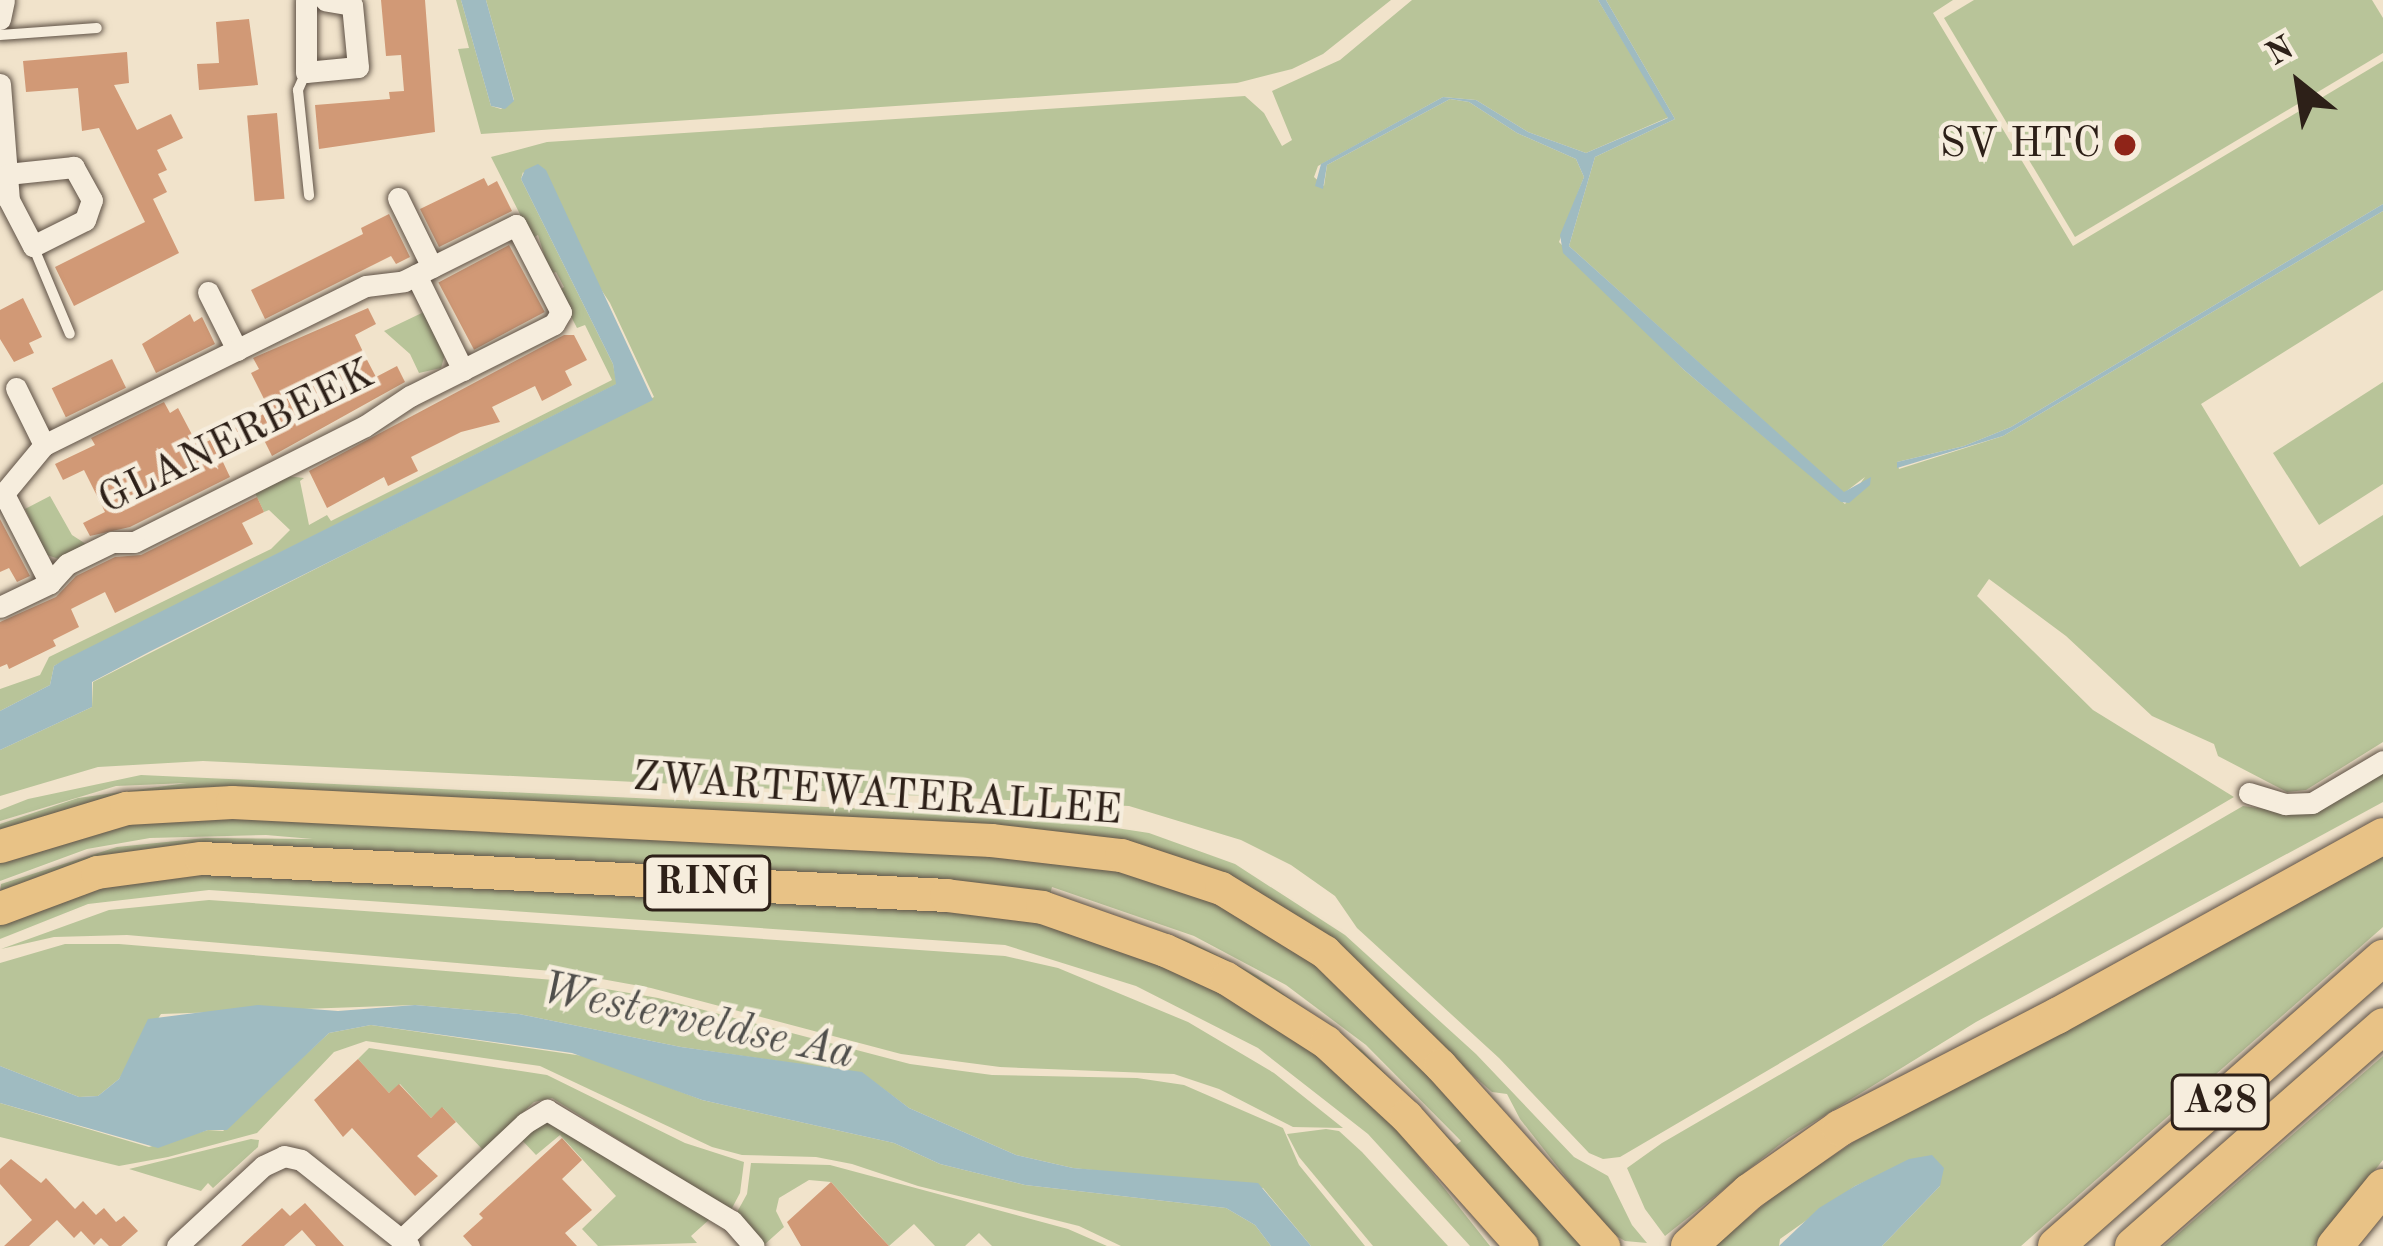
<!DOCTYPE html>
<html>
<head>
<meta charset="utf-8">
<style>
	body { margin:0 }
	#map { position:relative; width:2383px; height:1246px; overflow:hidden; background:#f1e3cb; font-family:"Old Standard TT",serif }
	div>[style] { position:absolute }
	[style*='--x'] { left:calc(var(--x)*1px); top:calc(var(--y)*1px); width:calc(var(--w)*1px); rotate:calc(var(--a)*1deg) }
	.green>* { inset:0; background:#b8c499 }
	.water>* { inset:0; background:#9fbbc1 }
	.building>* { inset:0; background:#d19976; transform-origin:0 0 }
	.roads { filter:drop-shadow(0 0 3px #5e5145) drop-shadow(0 0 3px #5e5145) }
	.lane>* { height:10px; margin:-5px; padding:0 5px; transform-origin:5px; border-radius:5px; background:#f6eddd }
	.street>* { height:21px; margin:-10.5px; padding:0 10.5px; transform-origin:10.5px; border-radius:10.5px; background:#f6eddd }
	.primary>* { height:33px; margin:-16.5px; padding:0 16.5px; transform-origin:16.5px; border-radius:16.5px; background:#e8c286 }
	.highway>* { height:36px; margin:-18px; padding:0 18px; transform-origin:18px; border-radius:18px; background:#e8c286 }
	.dots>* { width:33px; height:33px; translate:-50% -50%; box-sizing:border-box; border:6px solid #f6eddd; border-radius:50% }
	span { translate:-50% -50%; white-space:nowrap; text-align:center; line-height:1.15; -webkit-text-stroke:9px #f6eddd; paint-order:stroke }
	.shield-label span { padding:3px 9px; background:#f6eddd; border:3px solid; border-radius:9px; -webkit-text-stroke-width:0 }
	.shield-label { font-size:39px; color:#2d2018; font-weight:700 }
	.poi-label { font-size:42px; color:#2d2018 }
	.right { translate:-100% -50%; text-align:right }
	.street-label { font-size:42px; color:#2d2018 }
	.water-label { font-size:45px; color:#4f4e4b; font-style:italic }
	.north { position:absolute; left:2239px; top:24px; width:120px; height:120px; -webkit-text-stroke:9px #f6eddd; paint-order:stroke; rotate:330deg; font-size:33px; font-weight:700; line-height:48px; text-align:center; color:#2d2018 }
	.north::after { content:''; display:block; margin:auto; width:42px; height:54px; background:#2d2018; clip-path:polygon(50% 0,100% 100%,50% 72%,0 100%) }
</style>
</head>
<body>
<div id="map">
	<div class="green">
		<div style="clip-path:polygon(456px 0,461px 0,491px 106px,501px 109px,514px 100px,486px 0,1391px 0,1323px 54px,1292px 69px,1237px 83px,481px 134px,458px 49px,469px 48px)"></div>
		<div style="clip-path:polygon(1412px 0,1598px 0,1669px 117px,1586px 153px,1528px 132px,1476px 100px,1443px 97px,1318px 166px,1314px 177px,1324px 186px,1327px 165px,1450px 99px,1469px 102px,1517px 133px,1576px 159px,1584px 177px,1559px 242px,1684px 370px,1845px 504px,1865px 477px,1844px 493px,1569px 246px,1595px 157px,1675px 119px,1606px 0,1953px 0,1933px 13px,2073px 246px,2383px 61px,2383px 204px,2011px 427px,1964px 446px,1897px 462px,1899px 469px,2003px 436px,2383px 211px,2383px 290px,2201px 404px,2300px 567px,2383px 515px,2383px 742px,2306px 790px,2287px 792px,2218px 756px,2214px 744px,2152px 716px,2066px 636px,1989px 579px,1977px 596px,2093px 710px,2234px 797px,1620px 1157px,1603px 1159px,1589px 1153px,1499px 1058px,1357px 928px,1335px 896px,1291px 865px,1241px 840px,1129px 806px,203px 761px,98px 767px,0 796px,0 750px,92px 707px,93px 682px,654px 397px,610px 303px,523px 172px,521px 179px,613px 364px,617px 384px,54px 666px,50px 685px,0 711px,0 689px,40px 675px,49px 657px,271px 549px,290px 530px,269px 510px,264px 512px,255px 493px,287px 476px,304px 478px,300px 481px,309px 525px,327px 515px,331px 521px,612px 380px,585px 325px,577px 328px,558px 291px,564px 287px,556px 272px,550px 274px,538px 235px,532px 238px,491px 157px,547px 142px,1245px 96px,1264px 113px,1282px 146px,1292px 140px,1272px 91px,1340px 60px)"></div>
		<div style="clip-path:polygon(1974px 0,2372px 0,2383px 18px,2383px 53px,2075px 237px,1944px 18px)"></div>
		<div style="clip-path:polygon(426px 311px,446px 351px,441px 368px,419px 373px,410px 354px,384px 331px)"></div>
		<div style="clip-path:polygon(2383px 382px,2383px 484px,2319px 525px,2273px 453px)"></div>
		<div style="clip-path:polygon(50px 496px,72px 535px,89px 546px,62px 560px,47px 555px,25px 509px)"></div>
		<div style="clip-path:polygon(2383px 768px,2383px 802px,1976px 1022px,1788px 1138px,1665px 1236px,1645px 1209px,1627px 1168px,1662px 1143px,2243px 806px,2304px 814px)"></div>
		<div style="clip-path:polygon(141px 775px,1044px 817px,1149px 833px,1235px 864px,1345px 935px,1476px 1054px,1574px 1157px,1608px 1176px,1632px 1225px,1647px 1243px,1625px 1241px,1608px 1231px,1520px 1119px,1507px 1094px,1492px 1092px,1423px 1031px,1206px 869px,238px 791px,0 833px,0 824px,78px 798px,187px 783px,116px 786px,0 821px,0 810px,28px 799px)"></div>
		<div style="clip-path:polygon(evenodd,269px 816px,1098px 862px,1186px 887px,1280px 936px,1362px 1003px,1585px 1246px,1537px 1246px,1458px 1157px,1139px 927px,233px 848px,0 896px,1px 884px,117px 847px,206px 838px,313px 839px,266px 835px,150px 838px,87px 849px,0 881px,0 859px,123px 821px,269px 816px,1052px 887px,1194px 936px,1286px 985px,1366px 1045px,1461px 1141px,1456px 1145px,1362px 1050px,1258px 976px,1191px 942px,1050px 894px,1052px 887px)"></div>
		<div style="clip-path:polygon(2383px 849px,2383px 927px,2021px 1246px,1882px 1246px,1940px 1186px,1880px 1175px,1855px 1186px,1780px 1239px,1779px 1246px,1714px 1246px,1784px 1188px,1863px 1136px)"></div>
		<div style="clip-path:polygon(196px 871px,985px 911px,1069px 928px,1180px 969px,1331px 1062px,1398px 1130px,1490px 1246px,1470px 1246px,1368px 1134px,1258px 1048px,1136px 986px,1005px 945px,209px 890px,88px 904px,0 939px,0 922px,95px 886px)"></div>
		<div style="clip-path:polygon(209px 900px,1005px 956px,1058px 968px,1188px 1022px,1274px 1073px,1343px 1128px,1293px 1127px,1219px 1089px,1174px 1074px,1000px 1067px,901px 1054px,651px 988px,563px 972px,127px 935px,54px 937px,1px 949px,109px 910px)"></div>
		<div style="clip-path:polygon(65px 944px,119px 944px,554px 980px,658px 998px,910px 1064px,992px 1075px,1137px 1078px,1184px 1085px,1283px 1128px,1299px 1165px,1365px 1246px,1311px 1246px,1263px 1188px,1073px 1168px,1016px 1155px,909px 1108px,862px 1073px,681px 1047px,519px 1014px,415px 1005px,161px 1014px,119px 1079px,98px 1096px,79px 1097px,0 1066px,0 963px)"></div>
		<div style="clip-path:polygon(371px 1025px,590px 1057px,702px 1100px,894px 1143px,940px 1164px,1025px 1185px,1226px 1208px,1255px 1225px,1271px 1246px,1121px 1246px,1079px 1226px,918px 1186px,852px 1164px,816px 1157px,742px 1155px,712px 1147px,540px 1066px,366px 1041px,334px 1052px,257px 1133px,168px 1157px,119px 1166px,0 1137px,0 1103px,149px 1147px,208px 1130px,223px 1131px,329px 1033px)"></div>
		<div style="clip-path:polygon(369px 1048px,547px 1075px,685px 1143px,744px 1162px,740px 1193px,731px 1210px,552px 1098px,534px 1102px,483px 1150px,443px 1108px,431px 1118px,400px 1084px,389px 1093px,358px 1059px)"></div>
		<div style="clip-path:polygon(2383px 1056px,2383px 1160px,2314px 1246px,2164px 1246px)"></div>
		<div style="clip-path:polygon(549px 1119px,711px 1218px,691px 1236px,697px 1243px,598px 1246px,582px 1229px,616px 1196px,560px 1135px,536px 1155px,520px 1138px)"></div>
		<div style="clip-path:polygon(1326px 1129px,1339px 1131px,1362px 1152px,1448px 1246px,1373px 1246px,1299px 1157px,1287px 1134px)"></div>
		<div style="clip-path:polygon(251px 1139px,259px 1140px,258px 1147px,213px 1188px,208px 1183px,201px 1191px,129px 1169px)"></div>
		<div style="clip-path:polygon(751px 1163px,830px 1165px,1068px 1229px,1107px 1246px,992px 1246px,979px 1233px,965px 1246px,935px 1246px,914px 1224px,889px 1246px,831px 1182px,809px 1180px,779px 1198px,776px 1211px,784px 1227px,764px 1245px,736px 1214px,747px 1194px)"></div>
	</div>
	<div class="water">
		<div style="clip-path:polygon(461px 0,486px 0,514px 101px,505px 109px,491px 106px)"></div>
		<div style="clip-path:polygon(1598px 0,1606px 0,1675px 119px,1595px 157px,1569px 246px,1844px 492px,1871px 477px,1870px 485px,1849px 503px,1841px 502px,1684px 370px,1563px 253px,1560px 235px,1584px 177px,1576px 159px,1517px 133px,1469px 102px,1450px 99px,1327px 165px,1323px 189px,1315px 186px,1321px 164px,1443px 97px,1476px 100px,1528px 132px,1586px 153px,1668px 118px)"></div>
		<div style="clip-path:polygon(538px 164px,546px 170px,653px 400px,149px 652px,92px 682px,92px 707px,0 750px,0 711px,50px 685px,54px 666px,62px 661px,616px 384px,613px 364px,521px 179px,525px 170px)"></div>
		<div style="clip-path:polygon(2383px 204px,2383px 211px,2003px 436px,1897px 468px,1897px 462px,1964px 446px,2011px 427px)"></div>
		<div style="clip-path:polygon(258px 1005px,338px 1011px,415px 1005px,519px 1014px,681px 1047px,862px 1072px,909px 1108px,1016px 1155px,1073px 1168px,1258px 1183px,1311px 1246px,1271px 1246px,1255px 1225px,1226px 1208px,1025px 1185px,940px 1164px,894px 1143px,702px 1100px,572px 1053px,371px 1025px,329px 1033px,227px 1130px,208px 1130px,158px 1148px,0 1103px,0 1066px,79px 1097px,98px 1096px,119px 1079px,148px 1019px)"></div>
		<div style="clip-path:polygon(1932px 1155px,1944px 1168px,1940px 1186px,1882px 1246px,1779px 1246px,1819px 1208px,1855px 1186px,1909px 1159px)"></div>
	</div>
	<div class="building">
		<div style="clip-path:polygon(381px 0,425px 0,435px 132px,319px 149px,315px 105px,390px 99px,389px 92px,404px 91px,401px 55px,386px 56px)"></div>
		<div style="clip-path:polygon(249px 19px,258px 85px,199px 90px,197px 64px,219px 63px,216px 22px)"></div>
		<div style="clip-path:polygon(127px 52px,129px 83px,114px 85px,137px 130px,171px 114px,183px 138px,157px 150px,167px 170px,158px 174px,167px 192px,153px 199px,179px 253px,74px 306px,55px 267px,145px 222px,99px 128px,82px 131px,78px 88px,26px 92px,23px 61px)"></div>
		<div style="left:277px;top:113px;width:86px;height:30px;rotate:85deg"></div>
		<div style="clip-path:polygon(484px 178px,488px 186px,497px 181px,512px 211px,439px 247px,420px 209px)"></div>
		<div style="clip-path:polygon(389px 214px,410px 257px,396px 264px,391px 256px,265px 319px,251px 290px,363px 234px,361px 228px)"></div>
		<div style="left:509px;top:245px;width:76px;height:80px;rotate:62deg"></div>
		<div style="clip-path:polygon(23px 298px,42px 337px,29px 343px,34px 353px,14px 362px,0 339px,0 310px)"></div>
		<div style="clip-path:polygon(368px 308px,376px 324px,355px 335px,365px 356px,376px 377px,397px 366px,405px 382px,272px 456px,264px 440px,222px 460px,230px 477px,130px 527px,90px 536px,83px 523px,105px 512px,84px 470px,63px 480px,55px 464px,95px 445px,91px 438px,164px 402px,170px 413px,178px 408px,198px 446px,270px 411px,251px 373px,259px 369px,253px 358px)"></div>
		<div style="clip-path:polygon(190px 314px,194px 322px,202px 317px,215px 344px,156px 373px,142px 344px)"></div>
		<div style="clip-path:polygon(564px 335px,574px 335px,587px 360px,565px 371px,572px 385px,542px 401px,535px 386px,492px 407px,500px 422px,461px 432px,411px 457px,418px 471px,388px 486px,384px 477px,327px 508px,309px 471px)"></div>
		<div style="left:112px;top:359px;width:32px;height:67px;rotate:64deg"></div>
		<div style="clip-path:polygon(257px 497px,264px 512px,242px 523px,253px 544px,115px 613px,105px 592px,71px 609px,79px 627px,53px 640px,56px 646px,9px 669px,7px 664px,0 667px,0 622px,56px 597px,76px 576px,115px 557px,141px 555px)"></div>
		<div style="clip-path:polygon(0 519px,30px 576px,17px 582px,9px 568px,0 572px)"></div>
		<div style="clip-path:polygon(358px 1059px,389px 1093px,399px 1084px,431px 1118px,442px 1107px,456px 1122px,417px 1156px,438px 1176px,415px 1196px,352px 1128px,343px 1137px,314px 1100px)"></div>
		<div style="clip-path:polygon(562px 1138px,582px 1160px,562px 1179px,592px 1210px,565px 1233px,577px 1246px,472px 1246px,463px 1236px,483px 1218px,479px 1214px)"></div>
		<div style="clip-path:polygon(11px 1159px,41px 1183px,46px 1178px,75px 1209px,83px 1201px,96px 1215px,104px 1208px,116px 1222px,124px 1216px,138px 1231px,121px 1246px,109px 1246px,101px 1238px,94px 1245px,81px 1231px,74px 1238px,57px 1220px,29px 1246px,4px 1246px,32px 1220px,0 1184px,0 1169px)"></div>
		<div style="clip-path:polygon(831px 1182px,861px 1216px,889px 1246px,801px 1246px,787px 1222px)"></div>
		<div style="clip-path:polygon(305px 1203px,344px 1246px,316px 1246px,302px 1230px,284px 1246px,241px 1246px,282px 1208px,290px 1216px)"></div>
	</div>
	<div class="roads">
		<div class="lane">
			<div style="--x:0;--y:35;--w:97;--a:-4.1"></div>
			<div style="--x:306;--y:72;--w:20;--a:114"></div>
			<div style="--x:298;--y:90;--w:106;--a:84"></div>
			<div style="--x:33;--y:246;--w:95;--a:67.2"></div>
		</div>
		<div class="street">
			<div style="--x:306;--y:0;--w:72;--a:90"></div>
			<div style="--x:306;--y:72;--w:52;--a:-5.5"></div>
			<div style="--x:358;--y:67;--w:62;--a:-95.5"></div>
			<div style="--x:352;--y:5;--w:27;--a:-170"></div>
			<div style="--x:0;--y:19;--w:19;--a:-78"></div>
			<div style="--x:0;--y:84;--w:116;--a:85.6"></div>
			<div style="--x:9;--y:200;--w:52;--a:62.4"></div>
			<div style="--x:33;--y:246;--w:58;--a:-26.6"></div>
			<div style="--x:85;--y:220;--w:21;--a:-71"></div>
			<div style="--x:92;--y:200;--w:38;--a:-119"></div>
			<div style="--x:74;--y:167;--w:67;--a:174"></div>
			<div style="--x:398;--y:198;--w:77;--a:63.8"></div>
			<div style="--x:416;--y:275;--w:106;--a:63.7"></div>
			<div style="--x:208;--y:292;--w:65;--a:63.4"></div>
			<div style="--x:16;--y:388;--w:64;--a:63.8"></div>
			<div style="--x:5;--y:496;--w:98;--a:62.7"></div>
			<div style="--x:0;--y:498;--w:69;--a:-50.3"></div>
			<div style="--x:44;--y:445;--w:359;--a:-26.3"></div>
			<div style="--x:366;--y:286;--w:38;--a:-7"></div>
			<div style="--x:404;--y:281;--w:125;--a:-26.6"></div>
			<div style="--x:516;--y:225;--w:98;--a:62.7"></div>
			<div style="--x:561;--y:312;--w:14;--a:120"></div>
			<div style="--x:554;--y:324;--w:161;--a:153.4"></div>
			<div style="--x:410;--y:396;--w:54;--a:146.3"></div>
			<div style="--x:365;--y:426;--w:258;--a:153.3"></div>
			<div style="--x:134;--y:542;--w:22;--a:180"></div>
			<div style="--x:112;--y:542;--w:50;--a:153.9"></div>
			<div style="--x:67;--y:564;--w:25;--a:132"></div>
			<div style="--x:50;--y:583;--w:55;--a:154.4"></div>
			<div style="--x:2249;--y:793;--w:38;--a:17"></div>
			<div style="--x:2285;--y:804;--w:27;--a:-2"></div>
			<div style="--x:2312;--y:803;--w:82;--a:-30.6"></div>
			<div style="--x:401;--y:1240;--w:170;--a:-43.3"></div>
			<div style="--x:525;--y:1123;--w:26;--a:-31"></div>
			<div style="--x:547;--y:1110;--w:216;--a:31"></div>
			<div style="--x:732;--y:1221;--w:33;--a:49"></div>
			<div style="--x:177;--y:1246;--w:117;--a:-42.9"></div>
			<div style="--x:263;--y:1166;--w:23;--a:-25"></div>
			<div style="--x:284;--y:1156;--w:17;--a:13"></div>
			<div style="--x:301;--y:1160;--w:138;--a:38.5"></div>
		</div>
		<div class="primary">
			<div style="--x:0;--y:846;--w:132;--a:-16.8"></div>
			<div style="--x:126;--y:808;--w:106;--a:-3.2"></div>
			<div style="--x:232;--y:802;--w:760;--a:2.87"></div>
			<div style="--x:991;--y:840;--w:131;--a:6.6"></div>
			<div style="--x:1121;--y:855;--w:105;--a:18.3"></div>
			<div style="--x:1221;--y:888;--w:122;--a:31.6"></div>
			<div style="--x:1325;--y:952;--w:161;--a:44.5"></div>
			<div style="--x:1440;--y:1065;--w:244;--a:48"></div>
			<div style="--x:0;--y:908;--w:103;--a:-20.4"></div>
			<div style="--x:97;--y:872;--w:105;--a:-7.7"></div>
			<div style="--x:201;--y:858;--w:746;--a:2.84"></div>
			<div style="--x:946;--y:895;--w:97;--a:7.1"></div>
			<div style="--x:1042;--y:907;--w:130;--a:19.3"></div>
			<div style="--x:1165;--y:950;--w:67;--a:24.7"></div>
			<div style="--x:1226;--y:978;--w:119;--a:32.6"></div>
			<div style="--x:1326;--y:1042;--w:109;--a:42.8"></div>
			<div style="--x:1406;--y:1116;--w:174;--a:48.3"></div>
		</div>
		<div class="highway">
			<div style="--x:1689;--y:1246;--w:81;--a:-42"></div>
			<div style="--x:1749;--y:1192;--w:111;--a:-35.1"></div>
			<div style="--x:1840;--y:1128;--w:244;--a:-27.3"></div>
			<div style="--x:2057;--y:1016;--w:372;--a:-28.9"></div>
			<div style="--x:2056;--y:1246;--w:436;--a:-41.4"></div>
			<div style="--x:2133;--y:1246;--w:333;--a:-41.3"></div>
			<div style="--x:2335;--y:1246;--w:76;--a:-50.9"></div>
		</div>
	</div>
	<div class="dots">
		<div style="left:2125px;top:145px;background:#8f2418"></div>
	</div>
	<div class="shield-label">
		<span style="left:707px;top:883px">RING</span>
		<span style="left:2220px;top:1102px">A28</span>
	</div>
	<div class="poi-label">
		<span class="right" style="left:2101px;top:145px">SV HTC</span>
	</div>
	<div class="street-label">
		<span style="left:237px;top:438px;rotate:-26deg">GLANERBEEK</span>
		<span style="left:877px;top:795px;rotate:4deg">ZWARTEWATERALLEE</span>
	</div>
	<div class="water-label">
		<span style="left:697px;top:1023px;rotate:12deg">Westerveldse Aa</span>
	</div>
	<div class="north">N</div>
</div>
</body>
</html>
